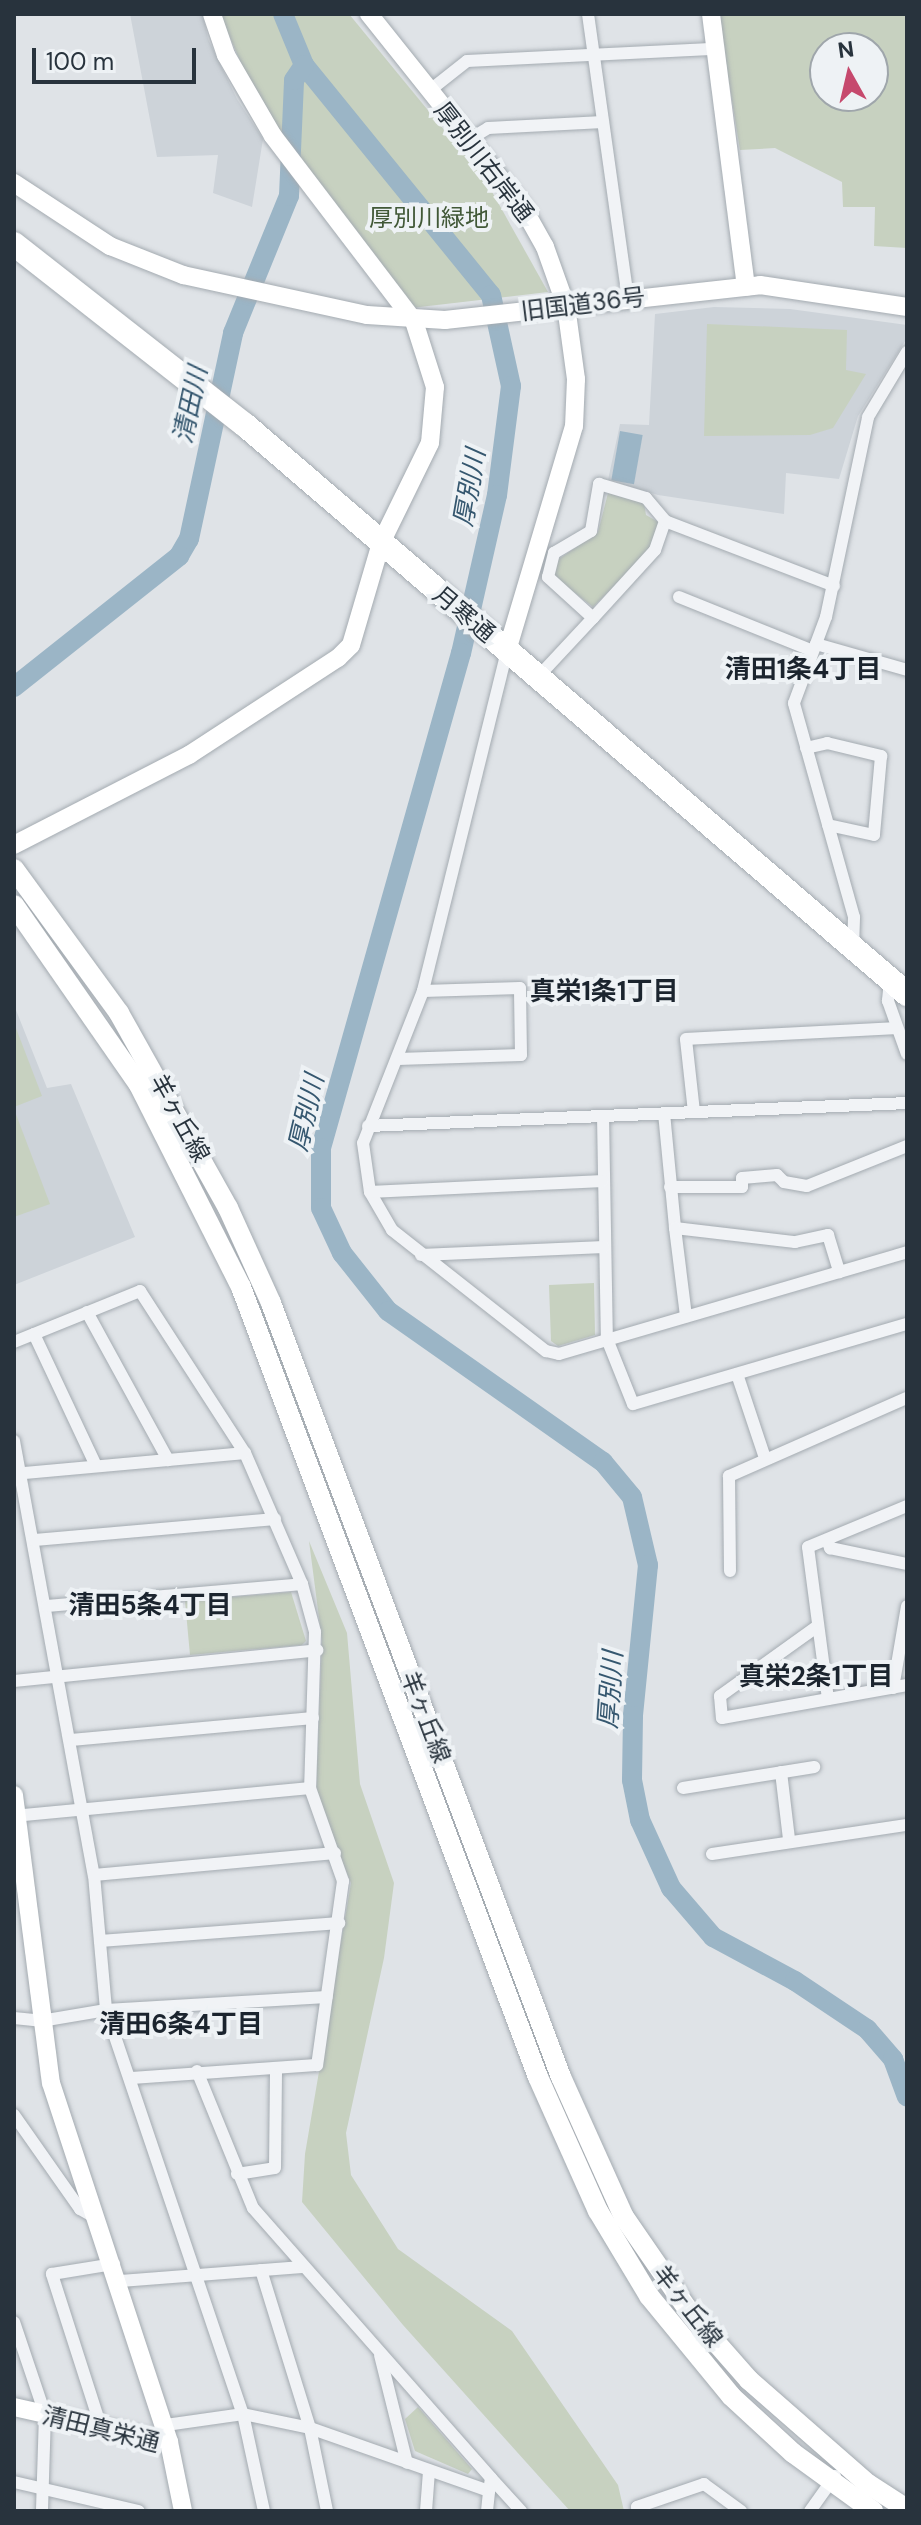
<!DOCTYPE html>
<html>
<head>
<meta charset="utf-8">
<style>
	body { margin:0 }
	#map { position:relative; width:921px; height:2525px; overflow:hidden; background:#dfe3e7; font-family:"DM Sans","Noto Sans JP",sans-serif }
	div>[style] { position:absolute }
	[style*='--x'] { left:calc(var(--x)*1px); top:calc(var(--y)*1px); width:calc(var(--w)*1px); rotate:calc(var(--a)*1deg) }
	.built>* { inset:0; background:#cdd3d9 }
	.green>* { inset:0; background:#c7d1c0 }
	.water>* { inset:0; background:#9bb5c6; transform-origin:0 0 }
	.river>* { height:20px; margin:-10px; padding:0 10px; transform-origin:10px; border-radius:10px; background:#9bb5c6 }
	.roads { filter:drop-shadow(0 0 2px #a4abb1) drop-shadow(0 0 2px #a4abb1) }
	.street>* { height:12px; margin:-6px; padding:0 6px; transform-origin:6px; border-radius:6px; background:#f1f3f6 }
	.secondary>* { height:18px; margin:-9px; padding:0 9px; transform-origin:9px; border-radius:9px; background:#fff }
	.primary>* { height:20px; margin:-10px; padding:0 10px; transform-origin:10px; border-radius:10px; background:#fff }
	.highway>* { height:24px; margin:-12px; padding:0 12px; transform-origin:12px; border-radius:12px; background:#fff }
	span { translate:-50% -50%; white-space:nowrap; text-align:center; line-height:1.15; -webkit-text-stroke:8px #eef2f5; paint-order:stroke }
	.street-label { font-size:24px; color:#28333d }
	.park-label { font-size:24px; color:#415837 }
	.water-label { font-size:26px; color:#35576f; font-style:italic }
	.neighbourhood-label { font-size:26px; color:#1b242e; font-weight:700 }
	.frame { position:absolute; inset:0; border:16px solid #28333d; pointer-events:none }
	.north { position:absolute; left:809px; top:32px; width:80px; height:80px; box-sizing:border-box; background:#eef2f5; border:2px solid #9fa6ab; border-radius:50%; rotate:352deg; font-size:22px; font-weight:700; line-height:32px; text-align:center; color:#28333d }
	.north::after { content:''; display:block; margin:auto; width:28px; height:36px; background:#c6496d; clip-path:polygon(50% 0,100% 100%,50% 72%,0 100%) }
	.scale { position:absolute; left:32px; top:48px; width:164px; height:36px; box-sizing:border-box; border:4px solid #28333d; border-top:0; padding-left:10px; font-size:24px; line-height:28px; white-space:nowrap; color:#28333d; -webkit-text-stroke:6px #eef2f5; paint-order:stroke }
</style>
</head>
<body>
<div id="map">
	<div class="built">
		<div style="clip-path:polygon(130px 14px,203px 14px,208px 39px,237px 99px,263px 139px,252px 207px,213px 193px,218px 155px,157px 157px)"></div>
		<div style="clip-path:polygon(714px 307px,790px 309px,907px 325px,907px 338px,858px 416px,839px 479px,786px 473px,784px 514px,658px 495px,608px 480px,620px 424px,649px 425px,655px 314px)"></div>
		<div style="clip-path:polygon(14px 1005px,47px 1088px,71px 1084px,135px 1237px,14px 1285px)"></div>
	</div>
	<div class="green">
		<div style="clip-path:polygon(220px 14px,349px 14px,486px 181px,548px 292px,411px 308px,258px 103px)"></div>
		<div style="clip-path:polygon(evenodd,718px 14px,907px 14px,907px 248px,874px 246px,875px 207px,843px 207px,842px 182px,775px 148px,740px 150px,718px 14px,825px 48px,873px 48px,873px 96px,825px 96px,825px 48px)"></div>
		<div style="clip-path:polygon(707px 324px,847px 330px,846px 370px,866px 374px,833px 428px,810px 435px,704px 436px)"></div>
		<div style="clip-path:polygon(608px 493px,644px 503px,646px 515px,660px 523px,650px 551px,593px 607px,553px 576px,556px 561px,598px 532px)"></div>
		<div style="clip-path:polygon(14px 1023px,42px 1096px,14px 1107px)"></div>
		<div style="clip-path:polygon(14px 1109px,50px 1204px,14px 1217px)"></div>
		<div style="clip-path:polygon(594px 1283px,595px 1335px,558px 1346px,551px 1341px,549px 1285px)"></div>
		<div style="clip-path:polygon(309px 1541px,347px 1633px,360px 1784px,394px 1883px,384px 1958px,346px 2133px,351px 2175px,398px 2249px,512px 2331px,618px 2485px,624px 2511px,570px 2511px,403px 2325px,302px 2202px,305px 2154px,351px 1883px,316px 1797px,322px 1641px)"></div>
		<div style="clip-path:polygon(291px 1592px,306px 1641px,302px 1645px,190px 1655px,185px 1601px)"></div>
		<div style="clip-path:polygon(418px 2407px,472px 2469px,468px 2474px,415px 2451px,405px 2419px)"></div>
	</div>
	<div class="water">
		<div style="left:620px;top:431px;width:23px;height:50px;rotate:10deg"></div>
	</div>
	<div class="river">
		<div style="--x:283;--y:14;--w:55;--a:67.6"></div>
		<div style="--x:304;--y:65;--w:296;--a:50.9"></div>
		<div style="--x:491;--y:295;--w:93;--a:77.6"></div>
		<div style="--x:511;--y:386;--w:110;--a:97.3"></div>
		<div style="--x:497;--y:495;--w:162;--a:102.8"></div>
		<div style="--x:461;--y:653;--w:514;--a:105.79"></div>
		<div style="--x:321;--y:1148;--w:60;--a:90"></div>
		<div style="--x:321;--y:1208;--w:50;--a:65"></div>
		<div style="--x:342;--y:1253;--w:74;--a:51.6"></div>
		<div style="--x:388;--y:1311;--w:263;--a:35.1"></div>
		<div style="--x:603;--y:1462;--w:45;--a:50.4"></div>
		<div style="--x:632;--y:1497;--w:70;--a:76.8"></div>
		<div style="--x:648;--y:1565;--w:152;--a:95.7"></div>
		<div style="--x:633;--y:1716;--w:64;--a:90.9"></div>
		<div style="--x:632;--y:1780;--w:41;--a:78.7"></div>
		<div style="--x:640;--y:1820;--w:75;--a:65.5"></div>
		<div style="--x:671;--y:1888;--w:65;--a:49.4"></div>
		<div style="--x:713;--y:1937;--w:93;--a:28.2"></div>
		<div style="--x:795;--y:1981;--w:87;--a:33.7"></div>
		<div style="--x:867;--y:2029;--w:40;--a:49"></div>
		<div style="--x:893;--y:2059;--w:40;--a:69.8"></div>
		<div style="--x:14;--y:687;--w:211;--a:-38.4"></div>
		<div style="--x:179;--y:556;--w:20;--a:-60"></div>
		<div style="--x:189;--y:539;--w:211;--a:-77.9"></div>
		<div style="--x:233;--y:333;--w:148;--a:-67.8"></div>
		<div style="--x:289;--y:196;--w:116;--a:-87.5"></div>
		<div style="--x:294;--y:80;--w:18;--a:-56"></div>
	</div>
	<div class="roads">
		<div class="street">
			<div style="--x:588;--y:14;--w:289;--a:82"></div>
			<div style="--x:429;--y:91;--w:48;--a:-38.3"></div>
			<div style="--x:467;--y:61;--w:249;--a:-2.8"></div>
			<div style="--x:470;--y:139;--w:21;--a:-31"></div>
			<div style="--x:488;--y:128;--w:115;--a:-3"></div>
			<div style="--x:679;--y:597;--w:144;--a:21.9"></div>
			<div style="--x:593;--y:618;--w:92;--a:-47.6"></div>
			<div style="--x:655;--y:550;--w:31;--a:-71"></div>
			<div style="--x:816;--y:644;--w:95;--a:15.9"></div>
			<div style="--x:507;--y:651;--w:350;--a:103.9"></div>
			<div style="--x:423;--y:991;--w:163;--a:111.5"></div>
			<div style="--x:363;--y:1143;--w:49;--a:81.9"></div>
			<div style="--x:370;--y:1192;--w:44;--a:59.9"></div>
			<div style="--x:392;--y:1230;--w:196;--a:38.2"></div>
			<div style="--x:546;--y:1351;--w:13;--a:13"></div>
			<div style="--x:559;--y:1354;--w:363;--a:-16.3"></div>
			<div style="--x:537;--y:678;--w:82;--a:-47"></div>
			<div style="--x:593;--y:618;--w:61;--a:-137.7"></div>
			<div style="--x:548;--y:577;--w:25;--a:-76"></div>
			<div style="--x:554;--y:553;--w:43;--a:-30.7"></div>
			<div style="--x:591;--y:531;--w:48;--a:-80.3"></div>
			<div style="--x:599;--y:484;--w:49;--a:16.6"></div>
			<div style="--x:646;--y:498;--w:30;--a:50"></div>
			<div style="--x:665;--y:521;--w:181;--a:21"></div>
			<div style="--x:806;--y:748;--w:22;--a:-13"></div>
			<div style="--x:827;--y:743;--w:56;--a:13.5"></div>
			<div style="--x:881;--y:756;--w:79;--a:95.1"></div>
			<div style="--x:874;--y:835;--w:47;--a:-167.7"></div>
			<div style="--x:853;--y:947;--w:30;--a:-88"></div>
			<div style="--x:854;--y:917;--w:222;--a:-105.7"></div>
			<div style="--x:794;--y:703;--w:92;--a:-69.6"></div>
			<div style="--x:826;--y:617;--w:204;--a:-78.1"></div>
			<div style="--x:868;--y:417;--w:76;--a:-59"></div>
			<div style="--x:890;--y:981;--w:20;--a:96"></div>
			<div style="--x:888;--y:1001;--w:56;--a:70.3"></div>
			<div style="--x:398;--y:1059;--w:123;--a:-1.9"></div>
			<div style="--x:521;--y:1055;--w:67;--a:-90.9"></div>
			<div style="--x:520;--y:988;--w:97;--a:178.2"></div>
			<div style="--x:694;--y:1112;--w:73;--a:-96.3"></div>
			<div style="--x:686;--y:1039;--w:211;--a:-3"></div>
			<div style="--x:664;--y:1113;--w:116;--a:84.5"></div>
			<div style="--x:675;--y:1228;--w:121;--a:6.7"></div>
			<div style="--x:795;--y:1242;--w:34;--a:-12"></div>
			<div style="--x:828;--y:1235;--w:39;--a:73"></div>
			<div style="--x:603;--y:1116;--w:223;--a:89"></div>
			<div style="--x:607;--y:1339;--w:70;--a:68.2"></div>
			<div style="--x:633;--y:1404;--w:285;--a:-16.3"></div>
			<div style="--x:368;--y:1126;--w:539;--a:-2.44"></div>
			<div style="--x:670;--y:1187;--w:72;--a:0"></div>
			<div style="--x:742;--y:1187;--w:9;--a:-90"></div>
			<div style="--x:742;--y:1178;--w:35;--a:-5"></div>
			<div style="--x:777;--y:1175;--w:10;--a:45"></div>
			<div style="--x:784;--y:1182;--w:23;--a:10"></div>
			<div style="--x:807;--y:1186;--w:108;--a:-21.8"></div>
			<div style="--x:370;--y:1192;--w:233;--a:-2.7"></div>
			<div style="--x:675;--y:1228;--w:89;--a:82.9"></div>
			<div style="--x:421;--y:1255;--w:183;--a:-2.5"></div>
			<div style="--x:87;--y:1312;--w:169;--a:61.3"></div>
			<div style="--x:34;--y:1334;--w:146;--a:64.8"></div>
			<div style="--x:14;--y:1342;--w:136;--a:-22"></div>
			<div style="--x:140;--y:1291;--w:193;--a:57.1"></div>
			<div style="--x:245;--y:1453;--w:143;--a:66.5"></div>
			<div style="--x:302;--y:1584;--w:50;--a:74.8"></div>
			<div style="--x:315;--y:1632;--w:156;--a:91.8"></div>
			<div style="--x:310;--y:1788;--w:99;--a:70.5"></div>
			<div style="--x:343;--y:1881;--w:186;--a:98"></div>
			<div style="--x:317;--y:2065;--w:187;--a:176"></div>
			<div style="--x:737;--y:1374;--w:89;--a:71.6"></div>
			<div style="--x:14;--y:1441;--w:441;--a:79.6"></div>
			<div style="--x:94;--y:1875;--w:136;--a:84.9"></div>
			<div style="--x:106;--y:2010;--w:427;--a:71.3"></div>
			<div style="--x:243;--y:2414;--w:99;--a:77.8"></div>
			<div style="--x:14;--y:1474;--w:232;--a:-5.2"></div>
			<div style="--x:35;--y:1540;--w:241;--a:-5"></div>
			<div style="--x:827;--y:1540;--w:9;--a:69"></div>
			<div style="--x:830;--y:1548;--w:79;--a:11.7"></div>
			<div style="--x:730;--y:1571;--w:95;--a:-90.6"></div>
			<div style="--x:729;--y:1476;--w:194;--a:-23.7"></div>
			<div style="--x:47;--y:1606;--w:256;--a:-4.9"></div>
			<div style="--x:815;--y:1628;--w:117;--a:144.4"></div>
			<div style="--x:720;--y:1696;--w:22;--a:85"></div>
			<div style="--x:722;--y:1718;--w:188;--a:-10.1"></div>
			<div style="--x:14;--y:1681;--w:305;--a:-5.8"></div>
			<div style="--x:893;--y:1688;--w:83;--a:-80.3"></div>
			<div style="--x:828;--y:1699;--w:153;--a:-97.5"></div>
			<div style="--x:808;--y:1547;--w:107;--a:-22.5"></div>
			<div style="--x:71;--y:1740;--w:243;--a:-5.2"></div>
			<div style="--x:781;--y:1772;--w:67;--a:83.2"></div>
			<div style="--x:683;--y:1788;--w:133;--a:-9.1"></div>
			<div style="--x:14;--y:1816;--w:297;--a:-5.4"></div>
			<div style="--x:712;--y:1854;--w:197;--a:-8.5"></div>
			<div style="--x:94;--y:1875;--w:242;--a:-5.2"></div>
			<div style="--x:100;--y:1941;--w:240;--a:-4.3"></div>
			<div style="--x:14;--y:2018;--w:27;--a:6"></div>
			<div style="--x:41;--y:2021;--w:66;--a:-9.6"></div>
			<div style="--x:106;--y:2010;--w:221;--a:-3.4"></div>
			<div style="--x:197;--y:2071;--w:148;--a:67.8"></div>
			<div style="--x:253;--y:2208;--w:360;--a:48.6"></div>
			<div style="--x:14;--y:2115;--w:115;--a:54.9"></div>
			<div style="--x:80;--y:2209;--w:18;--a:29"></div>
			<div style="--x:237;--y:2174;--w:38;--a:-9"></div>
			<div style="--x:275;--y:2168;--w:99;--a:-89.4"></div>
			<div style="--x:261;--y:2270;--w:165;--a:72.8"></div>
			<div style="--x:310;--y:2428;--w:85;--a:78.4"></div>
			<div style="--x:120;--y:2281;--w:183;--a:-4.4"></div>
			<div style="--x:14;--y:2322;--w:97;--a:71.4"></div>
			<div style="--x:45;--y:2414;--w:97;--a:91.8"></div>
			<div style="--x:380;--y:2355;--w:111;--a:76"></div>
			<div style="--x:166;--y:2425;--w:78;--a:-8.1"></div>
			<div style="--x:243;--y:2414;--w:68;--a:11.8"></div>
			<div style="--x:310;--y:2428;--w:190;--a:19.4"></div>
			<div style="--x:489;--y:2491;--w:13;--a:-81"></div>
			<div style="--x:491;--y:2478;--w:45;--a:47.7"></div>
			<div style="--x:101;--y:2427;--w:161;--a:-107.8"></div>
			<div style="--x:52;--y:2274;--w:63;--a:-9.2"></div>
			<div style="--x:14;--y:2482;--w:128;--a:13.1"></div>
			<div style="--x:426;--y:2511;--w:40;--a:-85.7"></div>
			<div style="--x:487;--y:2511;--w:20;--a:-84"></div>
			<div style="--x:638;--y:2511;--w:4;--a:-104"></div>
			<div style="--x:637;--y:2507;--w:71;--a:-18.9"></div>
			<div style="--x:704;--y:2484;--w:46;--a:36.1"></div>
			<div style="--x:810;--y:2511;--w:43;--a:-54.5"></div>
		</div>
		<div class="secondary">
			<div style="--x:369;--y:14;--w:246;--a:51.4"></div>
			<div style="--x:522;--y:206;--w:47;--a:60.7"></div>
			<div style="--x:545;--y:247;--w:63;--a:70.4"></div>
			<div style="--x:566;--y:306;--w:74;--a:82.2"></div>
			<div style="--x:576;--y:379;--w:47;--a:92.4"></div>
			<div style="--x:574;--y:426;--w:235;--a:106.6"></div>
			<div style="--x:711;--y:14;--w:275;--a:82.7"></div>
			<div style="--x:14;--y:183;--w:115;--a:33.3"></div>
			<div style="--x:110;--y:246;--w:79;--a:21.7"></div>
			<div style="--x:183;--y:275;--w:188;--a:12.3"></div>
			<div style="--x:367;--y:315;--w:78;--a:3.7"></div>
			<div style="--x:445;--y:320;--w:317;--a:-6.3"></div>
			<div style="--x:760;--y:285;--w:149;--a:8.5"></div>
			<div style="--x:14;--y:845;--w:197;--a:-27.2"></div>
			<div style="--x:189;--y:755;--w:178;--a:-33.1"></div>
			<div style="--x:338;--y:658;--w:18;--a:-45"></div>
			<div style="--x:351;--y:645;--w:106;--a:-73.6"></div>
			<div style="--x:381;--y:543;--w:111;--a:-63.9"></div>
			<div style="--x:430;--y:443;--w:56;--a:-84.9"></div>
			<div style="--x:435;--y:387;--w:69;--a:-107.7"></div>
			<div style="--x:414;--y:321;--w:233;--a:-127.3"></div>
			<div style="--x:273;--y:136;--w:94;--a:-120.1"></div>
			<div style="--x:226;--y:55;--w:43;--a:-108.9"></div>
			<div style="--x:14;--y:1795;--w:290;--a:82.7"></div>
			<div style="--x:51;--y:2083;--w:378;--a:71.8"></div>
			<div style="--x:14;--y:2407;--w:159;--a:12.7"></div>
			<div style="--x:169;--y:2442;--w:70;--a:78.5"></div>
		</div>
		<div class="primary">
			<div style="--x:14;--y:869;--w:178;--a:53.9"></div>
			<div style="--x:119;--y:1013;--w:223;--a:60.8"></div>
			<div style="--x:228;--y:1208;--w:104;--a:65.6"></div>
			<div style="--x:271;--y:1303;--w:827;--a:69.46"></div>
			<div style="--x:561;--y:2077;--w:154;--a:65.8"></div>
			<div style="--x:624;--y:2217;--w:118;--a:55.4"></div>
			<div style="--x:691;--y:2314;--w:88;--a:48.7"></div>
			<div style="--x:749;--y:2380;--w:158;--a:41.2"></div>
			<div style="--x:868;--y:2484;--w:46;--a:32.7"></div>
			<div style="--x:14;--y:905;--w:219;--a:55.2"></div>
			<div style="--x:139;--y:1085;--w:226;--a:63.2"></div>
			<div style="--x:241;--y:1287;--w:844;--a:69.4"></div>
			<div style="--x:538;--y:2077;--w:147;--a:65.9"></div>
			<div style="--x:598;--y:2211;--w:99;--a:59"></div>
			<div style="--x:649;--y:2296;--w:129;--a:50.6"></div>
			<div style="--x:731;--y:2396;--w:84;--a:42.6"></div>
			<div style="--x:793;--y:2453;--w:99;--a:35.9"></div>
		</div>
		<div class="highway">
			<div style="--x:14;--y:244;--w:293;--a:38.1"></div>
			<div style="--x:245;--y:425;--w:873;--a:40.68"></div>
		</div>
	</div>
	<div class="street-label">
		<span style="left:484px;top:162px;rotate:52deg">厚別川右岸通</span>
		<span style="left:583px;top:304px;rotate:-7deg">旧国道36号</span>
		<span style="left:464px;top:614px;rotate:40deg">月寒通</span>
		<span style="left:180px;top:1118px;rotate:61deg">羊ヶ丘線</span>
		<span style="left:426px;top:1717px;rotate:69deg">羊ヶ丘線</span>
		<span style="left:688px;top:2306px;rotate:52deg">羊ヶ丘線</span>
		<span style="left:101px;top:2429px;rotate:14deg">清田真栄通</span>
	</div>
	<div class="park-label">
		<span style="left:429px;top:218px">厚別川緑地</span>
	</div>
	<div class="water-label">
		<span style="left:191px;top:405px;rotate:-78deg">清田川</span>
		<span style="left:470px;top:488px;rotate:-80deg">厚別川</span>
		<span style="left:307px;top:1113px;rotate:-77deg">厚別川</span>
		<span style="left:611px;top:1690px;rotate:-86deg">厚別川</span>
	</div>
	<div class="neighbourhood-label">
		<span style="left:803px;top:670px">清田1条4丁目</span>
		<span style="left:604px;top:992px">真栄1条1丁目</span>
		<span style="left:150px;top:1606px">清田5条4丁目</span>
		<span style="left:816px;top:1677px">真栄2条1丁目</span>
		<span style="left:181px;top:2025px">清田6条4丁目</span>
	</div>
	<div class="frame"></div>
	<div class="north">N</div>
	<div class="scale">100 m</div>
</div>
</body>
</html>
